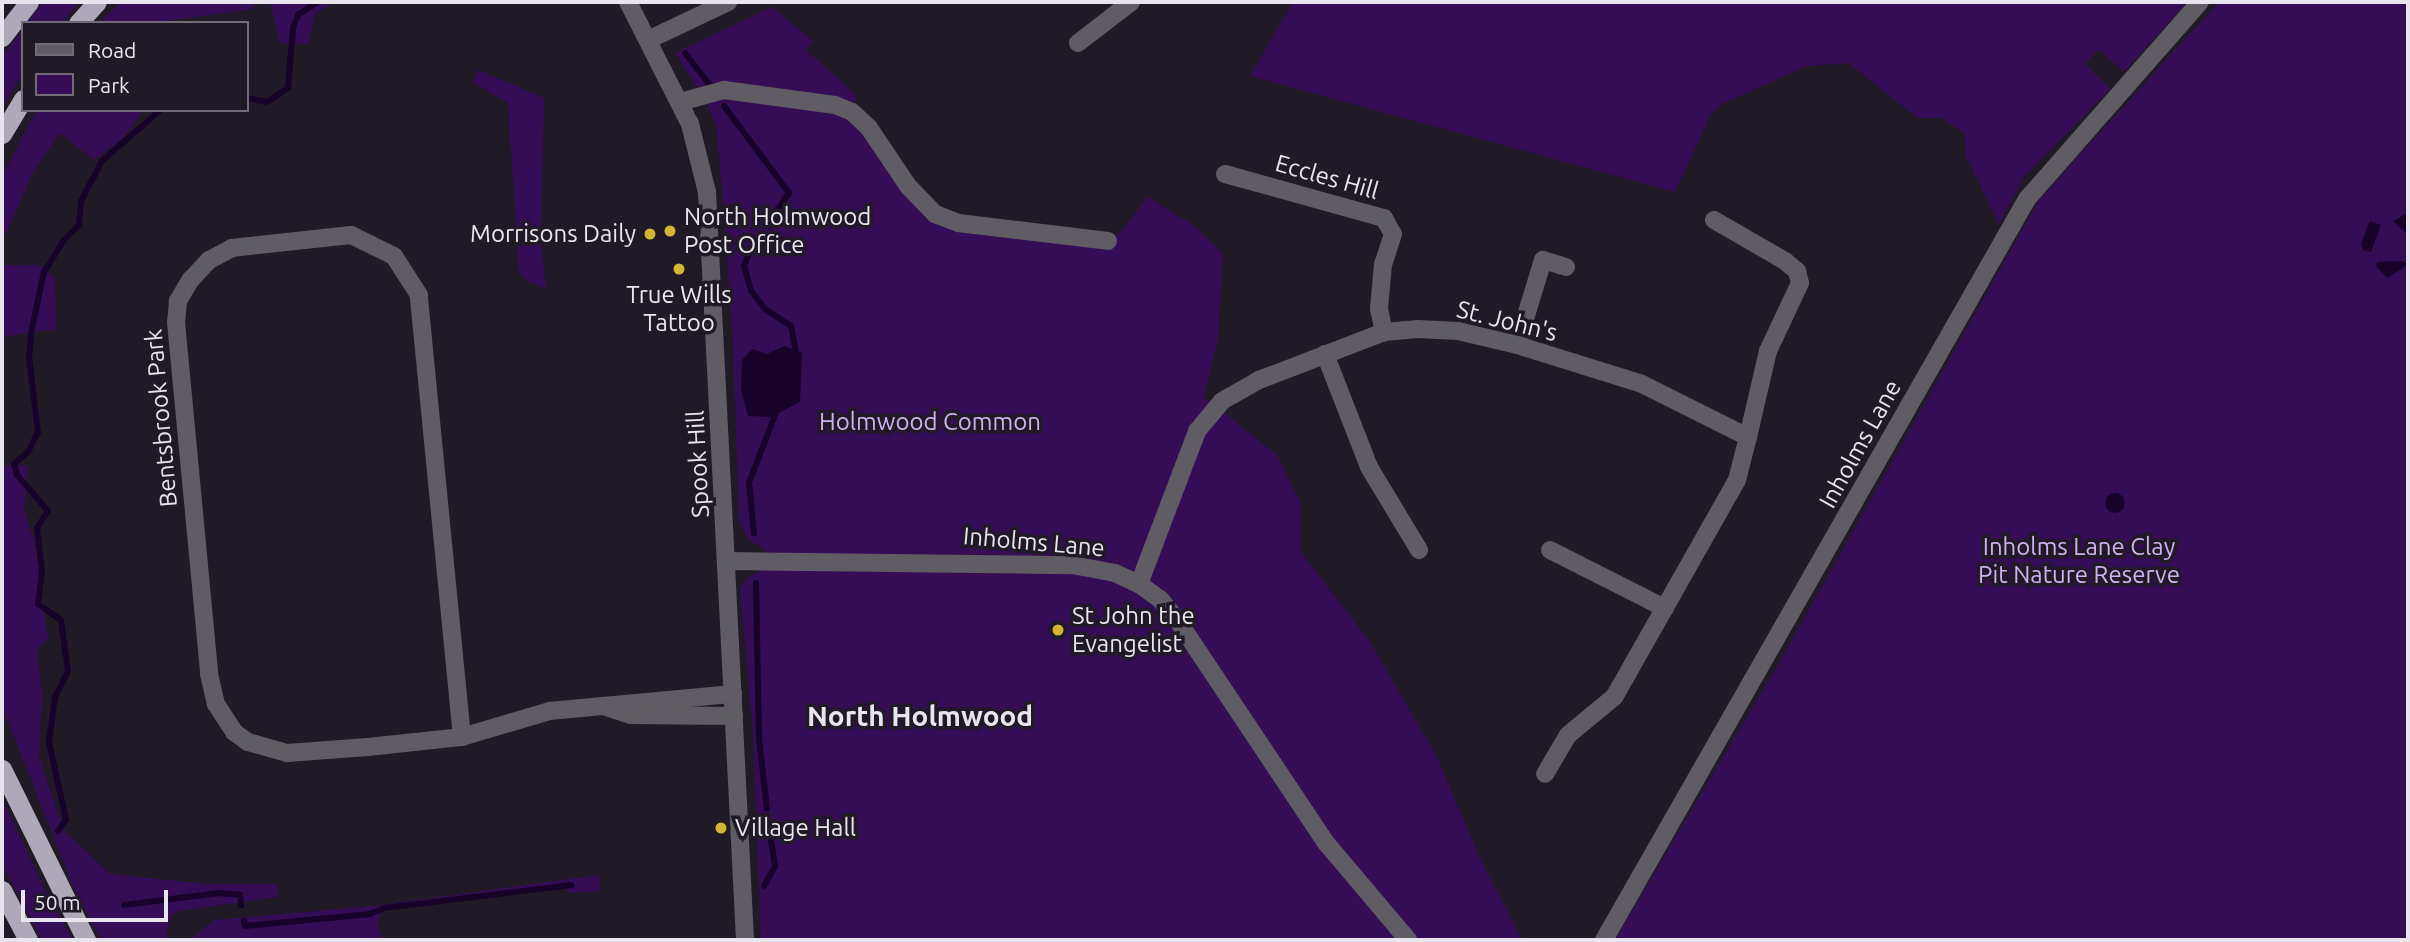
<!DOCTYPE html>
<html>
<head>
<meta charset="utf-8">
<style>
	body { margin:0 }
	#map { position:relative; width:2410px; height:942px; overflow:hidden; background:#201a27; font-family:Ubuntu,sans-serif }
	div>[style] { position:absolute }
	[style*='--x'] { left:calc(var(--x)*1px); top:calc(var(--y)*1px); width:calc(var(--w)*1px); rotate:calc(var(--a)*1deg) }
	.green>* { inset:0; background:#350d56 }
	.water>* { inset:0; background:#17032a }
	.round { border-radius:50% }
	.stream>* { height:6px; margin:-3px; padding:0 3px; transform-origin:3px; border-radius:3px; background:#17032a }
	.minor>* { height:18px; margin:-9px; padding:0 9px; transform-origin:9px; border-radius:9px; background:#5f5c63 }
	.tertiary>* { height:18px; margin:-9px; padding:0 9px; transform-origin:9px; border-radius:9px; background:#5f5c63 }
	.trunk>* { height:19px; margin:-9.5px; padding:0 9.5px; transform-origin:9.5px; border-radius:9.5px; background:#afa8b8 }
	.dots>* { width:19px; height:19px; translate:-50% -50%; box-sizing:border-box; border:4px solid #201a27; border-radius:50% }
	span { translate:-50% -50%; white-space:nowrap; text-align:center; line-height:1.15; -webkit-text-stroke:7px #201a27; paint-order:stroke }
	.street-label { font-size:24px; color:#e9e5ee }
	.poi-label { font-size:24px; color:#e9e5ee }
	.left { translate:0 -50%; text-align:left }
	.right { translate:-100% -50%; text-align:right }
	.park-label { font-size:24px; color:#ceb1f3 }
	.quarter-label { font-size:28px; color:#e9e5ee; font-weight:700 }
	.frame { position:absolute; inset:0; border:4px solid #e9e5ee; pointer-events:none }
	.legend { position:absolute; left:21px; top:21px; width:228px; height:91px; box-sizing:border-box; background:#201a27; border:2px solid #706b77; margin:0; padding:9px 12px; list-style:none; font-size:21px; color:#e9e5ee }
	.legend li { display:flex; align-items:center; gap:14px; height:35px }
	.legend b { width:35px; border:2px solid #706b77 }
	.scale { position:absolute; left:21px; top:890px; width:147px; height:32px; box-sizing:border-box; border:4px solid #e9e5ee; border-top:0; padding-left:9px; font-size:21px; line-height:24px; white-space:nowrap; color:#e9e5ee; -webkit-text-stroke:5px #201a27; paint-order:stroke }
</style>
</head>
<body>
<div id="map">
	<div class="green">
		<div style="clip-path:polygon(43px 2px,79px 2px,62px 23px,27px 23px)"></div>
		<div style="clip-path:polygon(121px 2px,334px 2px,314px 15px,309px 44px,280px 43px,270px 2px,254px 4px,254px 9px,151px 23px,99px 23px)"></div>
		<div style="clip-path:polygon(1293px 2px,2187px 2px,2124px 72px,2099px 49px,2085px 64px,2110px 89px,2024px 177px,1999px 224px,1966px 156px,1965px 134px,1942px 118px,1917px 118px,1849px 63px,1807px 66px,1722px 104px,1710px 116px,1675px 192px,1250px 76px)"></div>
		<div style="clip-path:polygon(2219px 2px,2408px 2px,2408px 940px,1615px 940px,1782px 658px,2039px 200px)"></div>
		<div style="clip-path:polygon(772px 7px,813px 41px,806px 50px,857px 96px,846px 120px,862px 132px,927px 220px,955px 230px,1110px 245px,1148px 197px,1196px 227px,1223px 254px,1218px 338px,1204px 397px,1277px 455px,1300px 502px,1301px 552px,1370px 642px,1437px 757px,1479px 856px,1522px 940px,761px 940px,753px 732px,740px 588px,748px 577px,767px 568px,765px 549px,750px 541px,739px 522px,733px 341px,717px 128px,706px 101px,675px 53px)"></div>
		<div style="clip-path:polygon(23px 28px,23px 73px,2px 108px,2px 58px)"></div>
		<div style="clip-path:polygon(478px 70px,544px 98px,541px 241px,546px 289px,528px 282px,519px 272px,508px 103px,472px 82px)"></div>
		<div style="clip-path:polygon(37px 110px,144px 110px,123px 138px,94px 160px,60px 133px,33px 172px,2px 243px,2px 177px)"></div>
		<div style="clip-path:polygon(2px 257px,4px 265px,39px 265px,55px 278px,56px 329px,2px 337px)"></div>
		<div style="clip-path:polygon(28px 465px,24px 511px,34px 540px,48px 639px,37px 649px,42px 694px,39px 757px,64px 830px,110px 874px,206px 884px,277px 884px,278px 897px,179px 911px,171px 916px,165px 940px,101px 940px,73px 886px,2px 706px,2px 466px)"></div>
		<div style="clip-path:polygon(2px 798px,44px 888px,73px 940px,42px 940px,2px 864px)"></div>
		<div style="clip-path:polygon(599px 875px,600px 891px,569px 893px,563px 886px,383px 911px,377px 922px,383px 940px,190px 940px,214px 920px,373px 906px)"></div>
	</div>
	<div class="water">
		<div style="clip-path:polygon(2408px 213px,2408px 235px,2393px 221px)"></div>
		<div style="clip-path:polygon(2370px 221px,2381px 225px,2371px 252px,2363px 250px,2361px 243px)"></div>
		<div style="clip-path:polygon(2403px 261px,2408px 265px,2387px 278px,2376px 266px,2377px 262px)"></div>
		<div style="clip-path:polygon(784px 346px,802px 353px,800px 402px,771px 417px,748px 416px,741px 390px,742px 360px,752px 349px,767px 354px)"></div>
		<div class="round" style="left:2105px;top:493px;width:20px;height:20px"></div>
	</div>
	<div class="stream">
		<div style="--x:685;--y:53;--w:41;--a:52"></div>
		<div style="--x:247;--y:98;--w:20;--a:11"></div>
		<div style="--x:267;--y:102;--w:25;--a:-34"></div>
		<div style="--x:288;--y:88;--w:60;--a:-85.2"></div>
		<div style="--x:293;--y:28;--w:14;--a:-69"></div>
		<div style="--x:298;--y:15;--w:23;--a:-34"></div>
		<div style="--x:724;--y:106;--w:109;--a:53.2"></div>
		<div style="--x:789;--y:193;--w:40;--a:124.9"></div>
		<div style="--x:753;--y:243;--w:25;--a:111"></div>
		<div style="--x:744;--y:266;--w:26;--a:74"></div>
		<div style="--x:751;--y:291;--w:23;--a:52"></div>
		<div style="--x:765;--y:309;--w:31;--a:33"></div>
		<div style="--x:791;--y:326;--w:33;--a:79"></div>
		<div style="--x:754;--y:533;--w:50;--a:-95.7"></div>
		<div style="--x:749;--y:483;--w:81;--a:-69.1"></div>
		<div style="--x:756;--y:583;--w:155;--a:88.9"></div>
		<div style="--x:759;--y:738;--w:71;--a:83.6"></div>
		<div style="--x:58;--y:831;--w:14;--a:-54"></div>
		<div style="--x:66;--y:820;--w:80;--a:-102.3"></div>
		<div style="--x:49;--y:742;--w:45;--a:-82.4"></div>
		<div style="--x:55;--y:697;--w:29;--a:-63"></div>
		<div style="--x:68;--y:671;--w:51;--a:-97.8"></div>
		<div style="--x:61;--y:620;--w:28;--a:-145"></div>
		<div style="--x:38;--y:604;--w:33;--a:-83"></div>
		<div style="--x:42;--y:571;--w:43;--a:-96.6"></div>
		<div style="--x:37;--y:528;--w:20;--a:-57"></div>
		<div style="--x:48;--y:511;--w:48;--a:-130.7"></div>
		<div style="--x:17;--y:475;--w:11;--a:-105"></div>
		<div style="--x:14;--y:464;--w:18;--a:-41"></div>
		<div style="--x:28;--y:452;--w:22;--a:-63"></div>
		<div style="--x:38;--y:432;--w:75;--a:-96.9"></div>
		<div style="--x:29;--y:358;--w:25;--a:-85"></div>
		<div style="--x:31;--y:333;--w:62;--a:-78"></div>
		<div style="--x:44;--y:272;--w:36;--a:-58"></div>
		<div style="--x:63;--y:241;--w:23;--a:-45"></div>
		<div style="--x:79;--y:225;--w:24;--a:-85"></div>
		<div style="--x:81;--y:201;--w:45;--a:-62.3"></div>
		<div style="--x:102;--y:161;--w:77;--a:-41.3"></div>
		<div style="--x:764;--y:886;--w:23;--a:-61"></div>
		<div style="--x:775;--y:866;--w:25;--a:-99"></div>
		<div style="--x:124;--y:905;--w:96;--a:-7.2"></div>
		<div style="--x:219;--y:893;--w:21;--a:5"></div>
		<div style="--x:240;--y:895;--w:10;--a:84"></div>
		<div style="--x:244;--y:921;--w:5;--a:79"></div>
		<div style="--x:245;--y:926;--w:126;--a:-5.5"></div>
		<div style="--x:370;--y:914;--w:15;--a:-23"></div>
		<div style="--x:384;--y:908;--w:189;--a:-7"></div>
	</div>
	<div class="minor">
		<div style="--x:648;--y:40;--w:89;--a:-25.4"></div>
		<div style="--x:1078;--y:43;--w:67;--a:-37.7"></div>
		<div style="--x:680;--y:102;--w:46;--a:-15.3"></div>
		<div style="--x:724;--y:90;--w:112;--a:7.7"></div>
		<div style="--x:835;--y:105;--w:18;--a:22"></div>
		<div style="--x:852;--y:112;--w:23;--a:43"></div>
		<div style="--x:869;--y:128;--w:70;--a:56.1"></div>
		<div style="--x:908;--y:186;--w:39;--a:46"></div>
		<div style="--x:935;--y:214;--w:25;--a:21"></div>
		<div style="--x:958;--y:223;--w:151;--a:6.8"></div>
		<div style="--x:1225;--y:174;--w:165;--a:15.5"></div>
		<div style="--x:1384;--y:218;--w:18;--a:61"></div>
		<div style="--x:1393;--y:234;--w:32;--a:108"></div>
		<div style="--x:1383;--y:264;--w:45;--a:95.1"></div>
		<div style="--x:1379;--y:309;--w:24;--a:78"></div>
		<div style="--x:1714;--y:220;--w:82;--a:30"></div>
		<div style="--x:1785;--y:261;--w:16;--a:40"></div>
		<div style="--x:1797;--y:271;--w:12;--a:76"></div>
		<div style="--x:1800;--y:283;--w:75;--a:115.2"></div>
		<div style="--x:1768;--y:351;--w:88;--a:103.1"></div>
		<div style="--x:1517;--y:345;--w:89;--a:-73"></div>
		<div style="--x:1543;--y:260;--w:24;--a:17"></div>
		<div style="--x:1325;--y:354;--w:121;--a:68.7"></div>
		<div style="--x:1369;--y:467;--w:97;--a:58.9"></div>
		<div style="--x:1550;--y:550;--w:129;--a:26.8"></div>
		<div style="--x:1139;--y:584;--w:164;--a:-69.2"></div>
		<div style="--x:1197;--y:431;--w:39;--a:-50"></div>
		<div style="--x:1222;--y:401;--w:43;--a:-29.6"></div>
		<div style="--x:1259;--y:380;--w:134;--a:-21"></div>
		<div style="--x:1384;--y:332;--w:34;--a:-5"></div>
		<div style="--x:1418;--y:329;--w:40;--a:2.9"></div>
		<div style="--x:1458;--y:331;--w:61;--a:13.3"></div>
		<div style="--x:1517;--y:345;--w:131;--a:17.3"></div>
		<div style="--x:1642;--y:384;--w:119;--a:26.6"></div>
		<div style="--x:1748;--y:437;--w:44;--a:104.3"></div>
		<div style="--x:1737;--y:480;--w:249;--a:119.5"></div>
		<div style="--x:1614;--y:697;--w:60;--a:140.4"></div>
		<div style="--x:1568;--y:735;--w:45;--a:120.5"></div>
		<div style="--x:606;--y:707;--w:25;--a:18"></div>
		<div style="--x:630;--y:715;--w:104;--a:0.6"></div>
		<div style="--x:462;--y:737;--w:444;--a:-95.6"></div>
		<div style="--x:419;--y:295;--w:46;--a:-122.7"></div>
		<div style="--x:394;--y:256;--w:48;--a:-154"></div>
		<div style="--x:351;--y:235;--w:120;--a:173.8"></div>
		<div style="--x:232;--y:248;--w:26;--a:152"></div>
		<div style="--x:209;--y:260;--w:26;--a:133"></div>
		<div style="--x:191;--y:279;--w:26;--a:121"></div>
		<div style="--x:178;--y:301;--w:21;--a:95"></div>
		<div style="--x:176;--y:322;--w:354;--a:84.6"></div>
		<div style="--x:209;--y:674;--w:31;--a:77"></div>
		<div style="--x:216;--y:704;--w:33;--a:57"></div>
		<div style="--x:234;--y:732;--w:17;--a:36"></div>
		<div style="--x:248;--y:742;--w:41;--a:15.8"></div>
		<div style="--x:287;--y:753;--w:81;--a:-4.2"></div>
		<div style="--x:368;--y:747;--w:95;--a:-6.1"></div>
		<div style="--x:462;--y:737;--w:91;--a:-16.6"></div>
		<div style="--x:549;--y:711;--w:185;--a:-5.3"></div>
	</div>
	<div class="tertiary">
		<div style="--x:628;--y:2;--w:137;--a:63.1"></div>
		<div style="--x:690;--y:124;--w:70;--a:76"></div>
		<div style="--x:707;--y:192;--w:749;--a:87.09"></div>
		<div style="--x:727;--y:561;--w:345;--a:0.7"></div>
		<div style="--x:1072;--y:565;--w:44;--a:10.5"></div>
		<div style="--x:1115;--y:573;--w:26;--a:25"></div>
		<div style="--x:1139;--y:584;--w:26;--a:36"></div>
		<div style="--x:1160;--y:599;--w:28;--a:51"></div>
		<div style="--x:1178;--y:621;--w:268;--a:56.3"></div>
		<div style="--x:1327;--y:844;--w:126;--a:49.8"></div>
		<div style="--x:1604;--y:940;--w:853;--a:-60.28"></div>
		<div style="--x:2027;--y:199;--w:262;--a:-48.7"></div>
	</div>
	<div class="trunk">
		<div style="--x:78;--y:23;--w:28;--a:-48"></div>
		<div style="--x:2;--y:37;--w:44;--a:-52.4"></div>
		<div style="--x:2;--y:134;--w:41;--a:-59"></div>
		<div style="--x:2;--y:769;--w:191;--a:63.8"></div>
		<div style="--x:2;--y:890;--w:56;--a:62.5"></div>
	</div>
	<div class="dots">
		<div style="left:670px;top:231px;background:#d5b534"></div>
		<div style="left:650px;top:234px;background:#d5b534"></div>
		<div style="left:679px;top:269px;background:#d5b534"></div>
		<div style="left:1058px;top:630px;background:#d5b534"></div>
		<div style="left:721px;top:828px;background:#d5b534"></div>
	</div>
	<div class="street-label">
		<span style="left:1327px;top:177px;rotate:16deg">Eccles Hill</span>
		<span style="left:1507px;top:321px;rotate:14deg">St. John's</span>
		<span style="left:161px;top:418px;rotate:-95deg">Bentsbrook Park</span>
		<span style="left:1860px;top:444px;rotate:-61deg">Inholms Lane</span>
		<span style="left:698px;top:464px;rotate:-93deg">Spook Hill</span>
		<span style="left:1034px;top:542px;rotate:5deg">Inholms Lane</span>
	</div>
	<div class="poi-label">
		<span class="left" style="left:684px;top:231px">North Holmwood<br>Post Office</span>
		<span class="right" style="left:636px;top:234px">Morrisons Daily</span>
		<span style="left:679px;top:309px">True Wills<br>Tattoo</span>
		<span class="left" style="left:1072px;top:630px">St John the<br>Evangelist</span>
		<span class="left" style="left:735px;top:828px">Village Hall</span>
	</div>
	<div class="park-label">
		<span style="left:930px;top:422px">Holmwood Common</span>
		<span style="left:2079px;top:561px">Inholms Lane Clay<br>Pit Nature Reserve</span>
	</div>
	<div class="quarter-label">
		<span style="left:920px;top:716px">North Holmwood</span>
	</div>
	<div class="frame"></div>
	<ul class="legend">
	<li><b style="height:9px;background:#5f5c63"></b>Road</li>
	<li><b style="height:19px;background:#350d56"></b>Park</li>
	</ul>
	<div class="scale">50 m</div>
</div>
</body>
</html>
